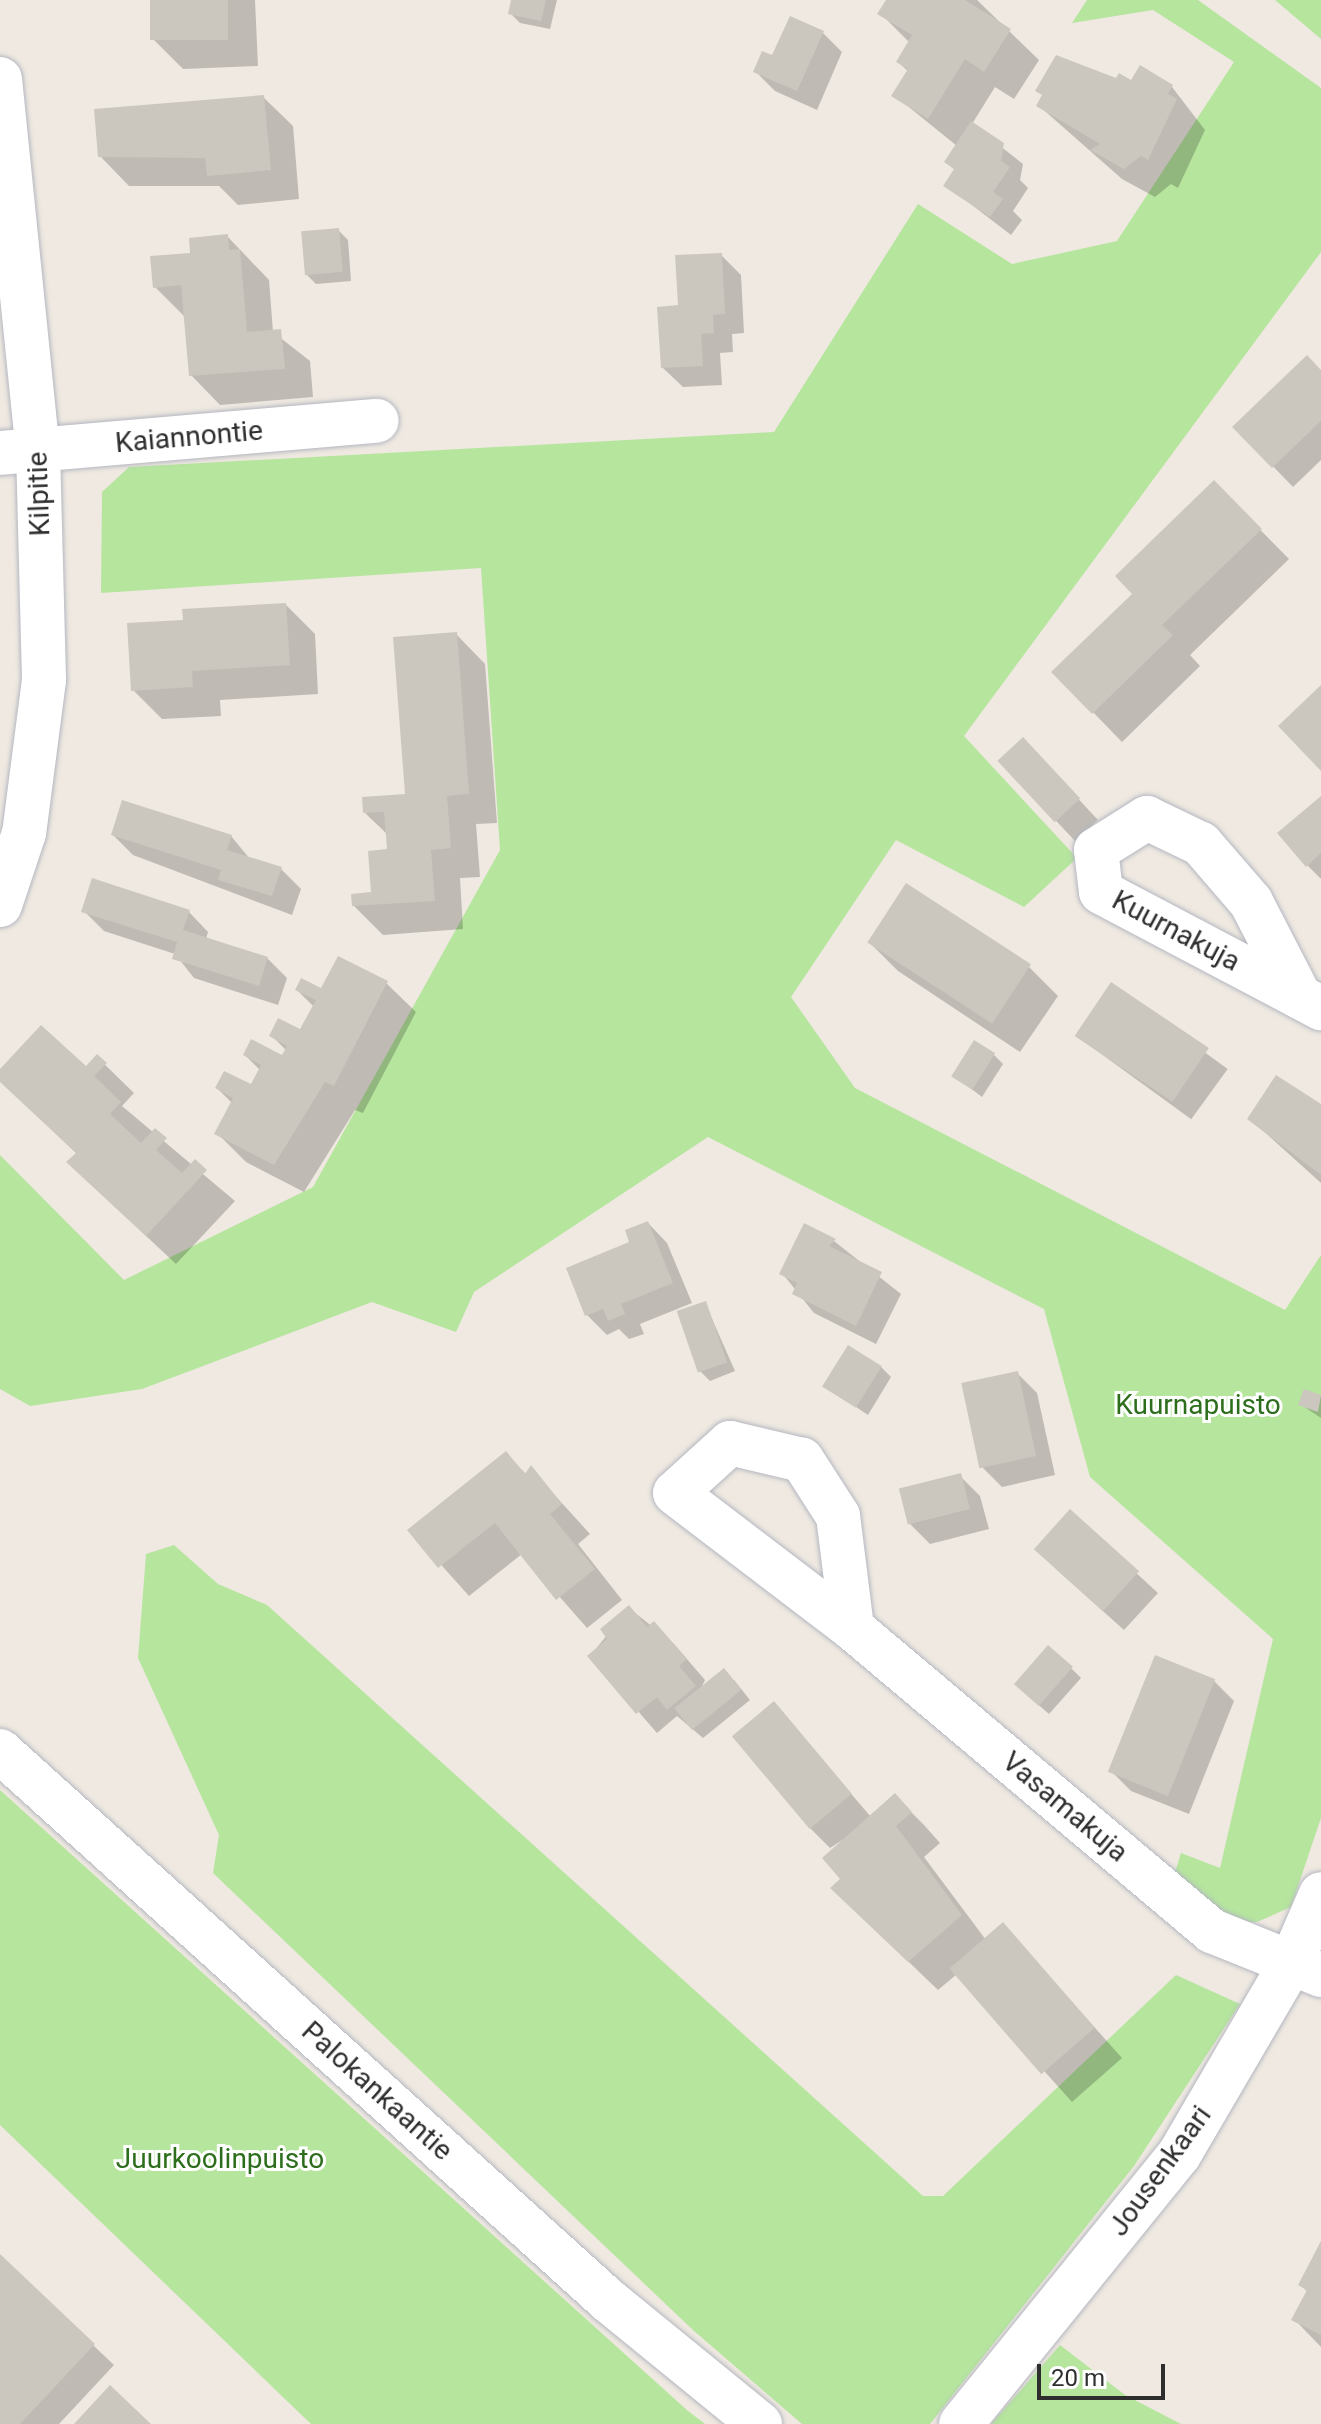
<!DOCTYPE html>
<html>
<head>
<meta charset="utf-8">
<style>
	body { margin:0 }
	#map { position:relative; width:1321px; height:2424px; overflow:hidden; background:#efe9e1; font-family:Roboto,sans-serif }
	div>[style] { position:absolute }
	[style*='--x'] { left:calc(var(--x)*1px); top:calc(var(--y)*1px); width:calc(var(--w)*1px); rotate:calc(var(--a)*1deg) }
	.green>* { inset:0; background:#b6e59e }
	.shadow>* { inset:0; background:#0003; transform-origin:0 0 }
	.building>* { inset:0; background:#cbc7bf; transform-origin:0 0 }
	.roads { filter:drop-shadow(0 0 2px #b4b7c1) drop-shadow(0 0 2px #b4b7c1) }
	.minor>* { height:44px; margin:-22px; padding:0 22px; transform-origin:22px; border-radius:22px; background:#fff }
	.tertiary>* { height:44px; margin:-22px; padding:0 22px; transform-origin:22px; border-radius:22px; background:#fff }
	.secondary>* { height:44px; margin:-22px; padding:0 22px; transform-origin:22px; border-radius:22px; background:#fff }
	span { translate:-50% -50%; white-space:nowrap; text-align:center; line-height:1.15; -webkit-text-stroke:6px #fff; paint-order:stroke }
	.street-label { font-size:28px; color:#2e2e2e }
	.park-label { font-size:28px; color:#2c6e1b }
	.scale { position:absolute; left:1037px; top:2364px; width:128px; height:36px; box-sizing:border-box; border:4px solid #2e2e2e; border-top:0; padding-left:10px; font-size:24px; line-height:28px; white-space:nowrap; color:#2e2e2e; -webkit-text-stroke:6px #fff; paint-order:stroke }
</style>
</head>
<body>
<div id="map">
	<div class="green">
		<div style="clip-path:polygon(1087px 0,1198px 0,1321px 88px,1321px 252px,964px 736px,1077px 858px,1024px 907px,896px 840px,791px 997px,855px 1088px,1285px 1310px,1321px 1255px,1321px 1818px,1291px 1907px,1257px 1922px,1238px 1922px,1171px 1885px,1181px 1853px,1220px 1868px,1273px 1639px,1090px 1477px,1044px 1309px,708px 1137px,474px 1292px,456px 1332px,372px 1302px,142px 1389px,30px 1406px,0 1389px,0 1155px,124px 1280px,313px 1187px,500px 850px,481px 568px,101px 593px,102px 492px,129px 467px,774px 432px,918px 204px,1012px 264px,1117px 241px,1234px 62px,1153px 10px,1072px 23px)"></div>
		<div style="clip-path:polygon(1275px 0,1321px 0,1321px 39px)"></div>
		<div style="clip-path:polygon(174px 1545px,218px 1584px,267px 1605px,923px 2196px,943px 2196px,1176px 1975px,1240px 2004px,1134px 2166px,930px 2424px,802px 2424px,694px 2331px,213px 1873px,219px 1835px,138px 1658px,146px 1554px)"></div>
		<div style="clip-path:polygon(0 1790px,688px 2411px,705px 2424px,311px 2424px,0 2125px)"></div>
		<div style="clip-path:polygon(1060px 2345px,1125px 2395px,1181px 2424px,991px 2424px)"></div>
	</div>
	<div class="shadow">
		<div style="clip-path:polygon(175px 0,255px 0,258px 66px,183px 69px,154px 40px)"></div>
		<div style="clip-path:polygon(513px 0,557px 0,550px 29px,520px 23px,510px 13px)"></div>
		<div style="clip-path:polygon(888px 0,977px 0,1039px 60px,1014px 99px,995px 87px,972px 124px,1023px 164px,1020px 180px,1028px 188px,1013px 211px,1022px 220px,1011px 235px,946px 185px,956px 171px,946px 162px,957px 146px,894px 95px,909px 72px,898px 62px,910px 43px,880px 13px)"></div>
		<div style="clip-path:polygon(822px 32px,842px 52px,817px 110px,775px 91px,755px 71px)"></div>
		<div style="clip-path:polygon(1132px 83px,1172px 87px,1205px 130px,1178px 188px,1171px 184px,1155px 197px,1122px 179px,1038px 105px)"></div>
		<div style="clip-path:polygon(263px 97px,293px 126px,299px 199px,238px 205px,219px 186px,129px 186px,100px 156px)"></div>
		<div style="clip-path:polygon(338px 230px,348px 240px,351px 281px,316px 284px,306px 274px)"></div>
		<div style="clip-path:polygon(227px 236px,269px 280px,273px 332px,310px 361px,313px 397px,220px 405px,191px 375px,184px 316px,155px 287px)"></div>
		<div style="clip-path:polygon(721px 255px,741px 275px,744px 333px,732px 334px,733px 352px,720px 353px,722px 385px,683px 387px,663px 368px,680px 307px)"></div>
		<div style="clip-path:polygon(1321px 372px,1321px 460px,1293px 487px,1235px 427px)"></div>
		<div style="clip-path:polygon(1214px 483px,1289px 559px,1190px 655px,1200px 666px,1122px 742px,1054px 672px,1135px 594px)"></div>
		<div style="clip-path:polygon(286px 605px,315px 634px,318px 694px,220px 700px,221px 716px,162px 719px,133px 690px,185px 622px)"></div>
		<div style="clip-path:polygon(456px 634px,485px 664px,497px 823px,476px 824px,480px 877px,460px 878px,463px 929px,383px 935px,354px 906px,373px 894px,389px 851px,388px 835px,365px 813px,407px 796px)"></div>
		<div style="clip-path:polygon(1042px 760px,1098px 820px,1075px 841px,1000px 761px)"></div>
		<div style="clip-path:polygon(1321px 798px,1321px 879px,1307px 865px)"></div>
		<div style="clip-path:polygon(113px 835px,231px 836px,250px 859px,281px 869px,301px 889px,292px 915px,133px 855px)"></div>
		<div style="clip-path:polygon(84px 911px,189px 912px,208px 932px,206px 939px,267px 958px,287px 978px,278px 1005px,194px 978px,175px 954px,104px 931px)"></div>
		<div style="clip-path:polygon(869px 942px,1029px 967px,1058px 996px,1020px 1052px,898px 971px)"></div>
		<div style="clip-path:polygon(386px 983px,416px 1012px,363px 1113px,355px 1110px,304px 1192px,246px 1162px,217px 1133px,232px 1103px,217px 1088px,252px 1087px,260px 1070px,245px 1055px,283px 1058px,287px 1051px,272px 1036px,301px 1032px,314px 1007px,297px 990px)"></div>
		<div style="left:1112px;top:985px;width:143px;height:62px;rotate:36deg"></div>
		<div style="clip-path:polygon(994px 1055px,1003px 1064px,982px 1097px,953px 1075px)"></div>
		<div style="clip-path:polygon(97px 1057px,134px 1093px,122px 1106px,235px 1201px,176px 1264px,98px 1191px,77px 1154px,0 1080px,0 1072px,86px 1069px)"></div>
		<div style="clip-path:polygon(1321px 1106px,1321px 1183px,1250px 1119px)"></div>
		<div style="clip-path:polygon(648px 1223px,667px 1243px,692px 1303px,640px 1324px,644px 1334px,629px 1339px,619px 1329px,607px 1335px,587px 1315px)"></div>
		<div style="clip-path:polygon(834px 1241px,901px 1294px,876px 1344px,814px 1313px,782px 1273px)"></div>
		<div style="clip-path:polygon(705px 1303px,735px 1371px,710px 1381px,700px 1371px)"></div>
		<div style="clip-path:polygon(881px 1367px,891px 1377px,868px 1415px,826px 1387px)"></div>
		<div style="clip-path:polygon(1017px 1373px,1037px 1393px,1055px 1475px,1002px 1487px,982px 1467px)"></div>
		<div style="clip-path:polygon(1305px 1392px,1321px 1397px,1321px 1418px,1300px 1404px)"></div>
		<div style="clip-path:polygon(506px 1454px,527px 1475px,531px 1469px,590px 1534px,578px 1544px,622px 1600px,587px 1628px,522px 1554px,469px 1596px,410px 1530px)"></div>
		<div style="clip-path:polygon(960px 1476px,980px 1496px,989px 1529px,930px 1544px,910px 1524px)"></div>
		<div style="clip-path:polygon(1070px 1512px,1158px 1593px,1124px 1630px,1056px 1569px)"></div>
		<div style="clip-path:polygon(629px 1608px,674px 1644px,705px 1680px,700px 1690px,734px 1680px,750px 1700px,703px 1738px,677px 1716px,657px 1733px,590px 1656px)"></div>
		<div style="clip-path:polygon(1071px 1668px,1081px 1678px,1049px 1714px,1026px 1694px)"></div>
		<div style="clip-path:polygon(1214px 1681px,1234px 1701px,1189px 1814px,1131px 1791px,1111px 1771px)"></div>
		<div style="clip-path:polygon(774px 1704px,871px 1817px,895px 1796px,924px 1825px,940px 1843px,924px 1857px,986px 1940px,1003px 1925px,1122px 2058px,1072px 2102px,957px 1974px,938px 1990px,862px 1917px,843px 1879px,853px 1833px,830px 1848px,810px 1828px)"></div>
		<div style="clip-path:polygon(1321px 2245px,1321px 2347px,1294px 2319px,1308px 2292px,1300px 2285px)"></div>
		<div style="clip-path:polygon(0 2257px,114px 2365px,59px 2424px,0 2424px)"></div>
	</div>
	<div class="building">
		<div style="left:150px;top:0;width:78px;height:40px"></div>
		<div style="clip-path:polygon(511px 0,546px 0,541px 21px,508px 14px)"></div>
		<div style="clip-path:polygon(886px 0,965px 0,1011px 29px,984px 72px,965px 59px,928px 119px,891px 96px,908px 69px,896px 62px,912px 35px,877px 14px)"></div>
		<div style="clip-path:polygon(790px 16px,824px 31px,797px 91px,753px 72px,762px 51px,772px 55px)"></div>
		<div style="clip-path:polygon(1056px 55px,1116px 78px,1119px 73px,1131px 80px,1140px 65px,1173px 85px,1168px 94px,1177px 99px,1148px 160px,1141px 156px,1124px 169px,1090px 150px,1100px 144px,1036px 106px,1042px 95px,1035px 91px)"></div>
		<div style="clip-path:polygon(264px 95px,271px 170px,207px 176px,205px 158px,98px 157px,94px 109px)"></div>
		<div style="clip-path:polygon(971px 121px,1004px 143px,1001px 161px,1010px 167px,993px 192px,1003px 199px,990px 217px,943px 186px,954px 169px,944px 162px)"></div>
		<div style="left:339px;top:228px;width:44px;height:38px;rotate:85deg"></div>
		<div style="clip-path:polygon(228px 234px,229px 250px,240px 249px,247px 332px,281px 329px,285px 369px,189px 376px,181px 285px,153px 288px,150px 256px,190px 253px,189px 238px)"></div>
		<div style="clip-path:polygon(722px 253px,725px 314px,713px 315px,714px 333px,701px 334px,703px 366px,661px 368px,657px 307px,678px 305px,675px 255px)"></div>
		<div style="clip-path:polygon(1307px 355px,1321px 370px,1321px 421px,1272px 468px,1232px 427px)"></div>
		<div style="clip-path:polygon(1214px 480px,1262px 529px,1162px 625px,1173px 635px,1092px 714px,1051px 672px,1132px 594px,1115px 576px)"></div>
		<div style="clip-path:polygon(286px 603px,290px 665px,192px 671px,193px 687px,131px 691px,127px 623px,183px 620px,182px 609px)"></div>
		<div style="clip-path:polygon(457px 632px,469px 794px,447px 796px,451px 848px,431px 850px,435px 901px,352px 906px,351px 894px,371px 892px,368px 851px,387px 849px,384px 812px,363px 813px,362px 797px,405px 794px,393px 637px)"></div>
		<div style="clip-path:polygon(1321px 685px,1321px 771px,1278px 726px)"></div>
		<div style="left:1023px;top:737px;width:84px;height:35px;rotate:47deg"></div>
		<div style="clip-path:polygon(1321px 796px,1321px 853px,1306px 867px,1277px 833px)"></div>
		<div style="clip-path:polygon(122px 800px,232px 835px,227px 850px,282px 867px,272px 896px,218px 880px,221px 870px,111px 835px)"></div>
		<div style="clip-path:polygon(92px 878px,190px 910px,183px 930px,268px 957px,259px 986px,172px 959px,177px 942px,81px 912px)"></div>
		<div style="left:906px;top:883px;width:149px;height:71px;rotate:33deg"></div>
		<div style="clip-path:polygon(338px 956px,388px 981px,334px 1086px,325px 1082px,274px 1165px,214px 1134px,233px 1098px,215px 1088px,224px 1071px,251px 1084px,261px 1065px,243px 1055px,251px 1039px,282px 1055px,287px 1046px,269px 1036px,278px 1018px,300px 1029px,316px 1000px,295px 990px,301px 978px,321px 988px)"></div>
		<div style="left:1111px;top:982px;width:118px;height:65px;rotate:34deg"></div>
		<div style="clip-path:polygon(41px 1025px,86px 1066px,97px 1054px,107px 1063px,94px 1076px,121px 1102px,110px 1114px,141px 1143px,155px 1128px,167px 1138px,156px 1150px,182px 1173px,195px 1159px,207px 1170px,146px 1236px,66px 1162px,76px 1153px,0 1082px,0 1069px)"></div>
		<div style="left:974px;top:1040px;width:25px;height:43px;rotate:32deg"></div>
		<div style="clip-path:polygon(1276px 1075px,1321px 1104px,1321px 1175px,1247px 1119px)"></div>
		<div style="clip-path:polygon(648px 1221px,673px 1283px,621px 1304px,625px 1314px,608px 1321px,603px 1309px,585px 1316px,566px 1268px,629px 1242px,625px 1230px)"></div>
		<div style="clip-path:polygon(804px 1223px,836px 1239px,829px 1246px,882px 1272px,856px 1326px,792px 1294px,797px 1283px,779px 1274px)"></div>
		<div style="left:706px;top:1301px;width:65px;height:31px;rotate:71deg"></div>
		<div style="left:848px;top:1345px;width:40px;height:49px;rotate:32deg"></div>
		<div style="left:1018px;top:1371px;width:87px;height:58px;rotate:78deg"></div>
		<div style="clip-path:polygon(1304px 1389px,1321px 1395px,1318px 1412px,1298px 1405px)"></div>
		<div style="clip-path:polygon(506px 1451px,525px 1474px,531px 1465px,562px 1504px,550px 1514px,595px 1569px,556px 1600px,495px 1523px,438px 1568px,407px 1530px)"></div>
		<div style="left:961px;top:1473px;width:37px;height:64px;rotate:76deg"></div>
		<div style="left:1070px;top:1509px;width:93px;height:54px;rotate:42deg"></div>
		<div style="clip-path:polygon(629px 1605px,647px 1627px,654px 1621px,687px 1659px,679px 1666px,696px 1686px,667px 1710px,657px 1697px,636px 1714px,587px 1656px,607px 1639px,600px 1629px)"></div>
		<div style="left:1048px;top:1645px;width:33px;height:52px;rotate:41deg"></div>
		<div style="left:1155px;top:1655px;width:65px;height:126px;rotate:22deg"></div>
		<div style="left:724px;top:1668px;width:28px;height:64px;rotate:51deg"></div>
		<div style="left:774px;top:1701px;width:121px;height:55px;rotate:50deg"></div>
		<div style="clip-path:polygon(895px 1793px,912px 1812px,896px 1826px,962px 1915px,908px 1962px,830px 1888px,840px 1879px,822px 1858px)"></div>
		<div style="left:1003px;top:1922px;width:140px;height:71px;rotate:49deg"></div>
		<div style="clip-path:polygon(1321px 2241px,1321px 2335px,1291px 2320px,1307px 2290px,1298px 2285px)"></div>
		<div style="clip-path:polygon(0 2254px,95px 2344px,20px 2424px,0 2424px)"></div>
		<div style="clip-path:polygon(110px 2385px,151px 2424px,74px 2424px)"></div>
	</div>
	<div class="roads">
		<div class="minor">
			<div style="--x:0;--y:79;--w:373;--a:84.2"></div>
			<div style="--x:38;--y:450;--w:230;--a:88.5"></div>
			<div style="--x:44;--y:680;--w:154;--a:97.4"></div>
			<div style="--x:24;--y:833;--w:76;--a:108.4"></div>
			<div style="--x:0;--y:453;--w:378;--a:-4.9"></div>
			<div style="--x:1300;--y:997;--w:107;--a:-117.3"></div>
			<div style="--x:1251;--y:902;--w:77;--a:-130.8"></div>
			<div style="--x:1201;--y:844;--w:60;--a:-154.3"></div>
			<div style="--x:1147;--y:818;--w:60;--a:147.9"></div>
			<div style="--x:1096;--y:850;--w:42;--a:83.2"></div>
			<div style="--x:1101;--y:892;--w:225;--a:27.8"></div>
			<div style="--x:1300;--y:997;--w:24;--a:28"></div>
			<div style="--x:852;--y:1628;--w:113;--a:-97.1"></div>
			<div style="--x:838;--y:1516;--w:67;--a:-122.7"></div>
			<div style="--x:802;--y:1460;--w:74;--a:-166.7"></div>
			<div style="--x:730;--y:1443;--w:74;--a:137.7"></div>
			<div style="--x:675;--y:1493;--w:223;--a:37.3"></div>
			<div style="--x:852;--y:1628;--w:471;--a:40.1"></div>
			<div style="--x:1212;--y:1931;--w:118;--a:22"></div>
		</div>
		<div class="tertiary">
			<div style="--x:961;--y:2424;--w:346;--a:-51"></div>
			<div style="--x:1179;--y:2155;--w:222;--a:-59.7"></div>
			<div style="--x:1291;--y:1963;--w:75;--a:-66.5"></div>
		</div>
		<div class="secondary">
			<div style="--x:0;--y:1751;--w:821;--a:42.09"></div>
			<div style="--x:609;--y:2301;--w:195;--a:39.2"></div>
		</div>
	</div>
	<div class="street-label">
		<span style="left:189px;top:437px;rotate:-5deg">Kaiannontie</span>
		<span style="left:39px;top:494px;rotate:-92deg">Kilpitie</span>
		<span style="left:1176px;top:931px;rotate:28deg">Kuurnakuja</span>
		<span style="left:1065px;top:1807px;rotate:40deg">Vasamakuja</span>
		<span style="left:377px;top:2091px;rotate:42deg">Palokankaantie</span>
		<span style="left:1160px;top:2171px;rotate:-54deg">Jousenkaari</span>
	</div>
	<div class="park-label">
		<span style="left:1198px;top:1405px">Kuurnapuisto</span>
		<span style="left:220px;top:2159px">Juurkoolinpuisto</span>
	</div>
	<div class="scale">20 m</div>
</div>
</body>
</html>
